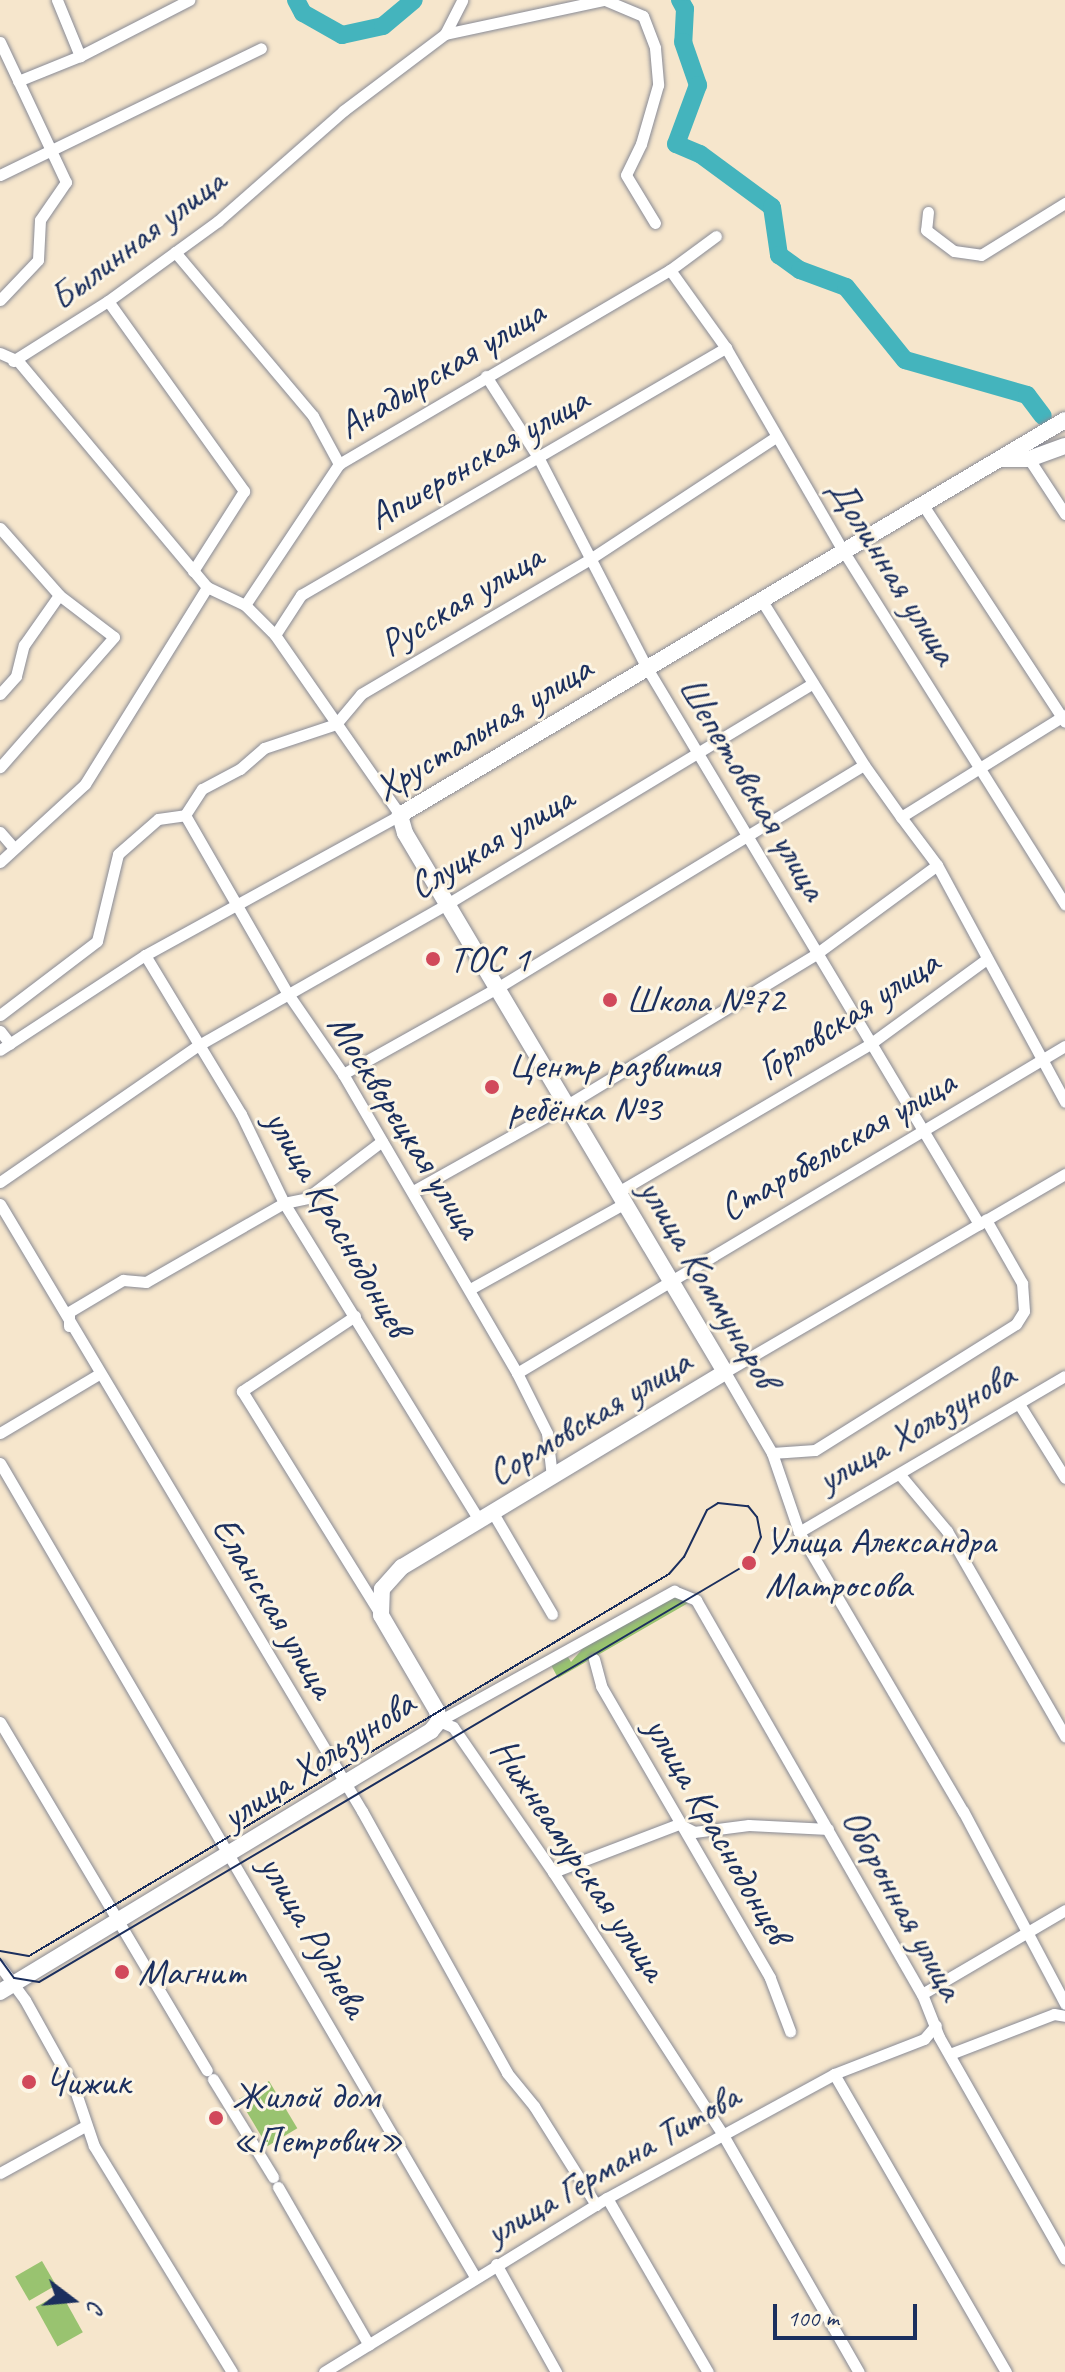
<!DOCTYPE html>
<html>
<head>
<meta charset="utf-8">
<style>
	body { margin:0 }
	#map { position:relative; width:1065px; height:2372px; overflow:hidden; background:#f6e6cc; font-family:Caveat,sans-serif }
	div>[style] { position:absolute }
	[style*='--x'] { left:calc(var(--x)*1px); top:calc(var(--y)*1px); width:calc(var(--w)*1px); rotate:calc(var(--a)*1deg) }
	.green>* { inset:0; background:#99c370; transform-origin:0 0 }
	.river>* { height:18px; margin:-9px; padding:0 9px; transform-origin:9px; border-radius:9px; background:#44b4bd }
	.roads { filter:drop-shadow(0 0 2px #888a95) drop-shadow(0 0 2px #888a95) }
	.street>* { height:11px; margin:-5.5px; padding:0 5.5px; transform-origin:5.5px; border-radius:5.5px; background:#fff }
	.secondary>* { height:16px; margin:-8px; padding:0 8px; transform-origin:8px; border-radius:8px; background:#fff }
	.tram>* { height:2px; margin:-1px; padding:0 1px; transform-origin:1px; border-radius:1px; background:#1b2f5e }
	.dots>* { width:22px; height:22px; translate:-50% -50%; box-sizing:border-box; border:4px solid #fcf5e5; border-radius:50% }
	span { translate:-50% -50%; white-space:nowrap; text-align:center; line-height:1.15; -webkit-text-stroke:6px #fcf5e5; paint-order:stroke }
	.street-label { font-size:38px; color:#1b2f5e }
	.poi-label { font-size:38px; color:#1b2f5e }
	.left { translate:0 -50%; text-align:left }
	.north { position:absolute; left:32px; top:2260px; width:80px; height:80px; -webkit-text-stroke:6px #fcf5e5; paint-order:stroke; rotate:106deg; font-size:22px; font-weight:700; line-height:32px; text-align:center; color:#1b2f5e }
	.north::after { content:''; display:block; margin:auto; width:28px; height:36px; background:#1b2f5e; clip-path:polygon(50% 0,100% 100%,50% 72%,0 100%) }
	.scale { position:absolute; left:773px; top:2304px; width:144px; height:36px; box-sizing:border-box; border:4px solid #1b2f5e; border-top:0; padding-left:10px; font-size:24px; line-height:28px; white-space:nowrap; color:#1b2f5e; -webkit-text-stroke:6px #fcf5e5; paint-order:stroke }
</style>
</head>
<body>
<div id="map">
	<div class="green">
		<div style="clip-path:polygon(675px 1594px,690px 1602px,558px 1678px,551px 1665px,568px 1657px,571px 1662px,584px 1647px)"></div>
		<div style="left:269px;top:2081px;width:55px;height:35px;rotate:59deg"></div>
		<div style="left:42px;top:2261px;width:28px;height:31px;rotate:60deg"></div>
		<div style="left:61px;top:2293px;width:45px;height:29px;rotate:61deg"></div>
	</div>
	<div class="river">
		<div style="--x:296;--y:0;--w:15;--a:62"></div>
		<div style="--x:303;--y:13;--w:45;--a:29.4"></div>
		<div style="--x:342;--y:35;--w:42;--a:-12.4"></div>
		<div style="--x:383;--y:26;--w:40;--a:-40"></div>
		<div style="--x:680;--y:0;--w:10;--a:61"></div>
		<div style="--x:685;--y:9;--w:33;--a:93"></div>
		<div style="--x:683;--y:42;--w:46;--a:70.8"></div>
		<div style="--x:698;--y:85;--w:63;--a:110.4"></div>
		<div style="--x:676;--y:144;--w:26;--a:23"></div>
		<div style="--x:700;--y:154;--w:89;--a:36.4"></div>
		<div style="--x:772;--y:207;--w:49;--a:81.7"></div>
		<div style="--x:779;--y:255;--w:26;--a:36"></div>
		<div style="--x:800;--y:270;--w:49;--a:20.3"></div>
		<div style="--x:846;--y:287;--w:94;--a:51.1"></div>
		<div style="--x:905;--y:360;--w:127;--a:16"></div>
		<div style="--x:1027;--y:395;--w:26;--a:53"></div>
	</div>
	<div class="roads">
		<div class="street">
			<div style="--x:57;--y:0;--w:61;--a:67.7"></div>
			<div style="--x:605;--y:0;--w:41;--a:22.8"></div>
			<div style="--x:643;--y:16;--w:34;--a:69"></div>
			<div style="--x:655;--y:48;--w:37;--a:85"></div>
			<div style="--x:658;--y:85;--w:61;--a:106.1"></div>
			<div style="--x:641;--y:144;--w:34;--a:116"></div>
			<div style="--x:626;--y:175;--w:56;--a:58.9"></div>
			<div style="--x:445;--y:34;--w:162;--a:-12.1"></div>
			<div style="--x:0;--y:42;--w:155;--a:64.8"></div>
			<div style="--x:66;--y:182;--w:46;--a:124.4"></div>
			<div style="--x:40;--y:220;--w:40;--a:92.9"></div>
			<div style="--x:38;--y:260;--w:55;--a:133.5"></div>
			<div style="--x:18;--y:81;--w:67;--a:-22"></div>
			<div style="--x:80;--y:56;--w:123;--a:-27.2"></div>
			<div style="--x:0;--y:175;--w:290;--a:-25.9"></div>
			<div style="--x:928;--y:212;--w:18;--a:96"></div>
			<div style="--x:926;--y:230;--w:35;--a:37"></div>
			<div style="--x:954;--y:251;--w:27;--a:8"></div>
			<div style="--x:981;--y:255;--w:99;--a:-31.8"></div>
			<div style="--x:175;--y:252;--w:214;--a:49.9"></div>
			<div style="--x:313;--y:416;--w:55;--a:61.6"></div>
			<div style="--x:670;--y:270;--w:96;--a:54.3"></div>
			<div style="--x:726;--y:348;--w:236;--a:60"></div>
			<div style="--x:844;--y:552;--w:416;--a:57.9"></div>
			<div style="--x:108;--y:301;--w:234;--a:54.4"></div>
			<div style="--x:244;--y:491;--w:95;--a:122.5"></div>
			<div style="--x:0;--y:353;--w:20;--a:24"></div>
			<div style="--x:18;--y:361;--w:295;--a:50.1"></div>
			<div style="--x:207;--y:587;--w:42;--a:25.3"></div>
			<div style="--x:245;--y:605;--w:42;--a:45"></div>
			<div style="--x:275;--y:635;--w:219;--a:55.2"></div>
			<div style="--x:400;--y:815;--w:291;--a:151.2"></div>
			<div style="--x:145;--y:955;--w:173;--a:146.8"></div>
			<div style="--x:13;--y:361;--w:112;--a:-32.3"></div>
			<div style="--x:108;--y:301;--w:136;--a:-36"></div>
			<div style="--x:218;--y:221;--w:167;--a:-41.3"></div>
			<div style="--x:343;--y:111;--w:128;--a:-37"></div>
			<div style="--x:445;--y:34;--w:38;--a:-63"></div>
			<div style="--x:486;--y:376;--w:96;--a:57.3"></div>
			<div style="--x:538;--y:457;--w:237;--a:62.7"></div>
			<div style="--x:647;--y:668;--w:648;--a:59.16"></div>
			<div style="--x:1029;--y:459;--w:66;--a:56.8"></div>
			<div style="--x:923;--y:505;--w:259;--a:56.8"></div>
			<div style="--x:0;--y:528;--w:89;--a:48.6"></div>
			<div style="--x:59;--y:595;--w:69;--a:37.4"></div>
			<div style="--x:114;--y:637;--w:173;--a:131.2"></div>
			<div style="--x:762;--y:601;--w:193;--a:58.1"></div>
			<div style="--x:245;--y:605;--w:169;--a:-56.3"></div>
			<div style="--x:339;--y:464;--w:384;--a:-30.4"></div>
			<div style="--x:670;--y:270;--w:57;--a:-36.5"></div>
			<div style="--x:275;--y:635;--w:48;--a:-57"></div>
			<div style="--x:301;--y:595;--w:492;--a:-30.2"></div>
			<div style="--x:0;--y:694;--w:24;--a:-48"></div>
			<div style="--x:16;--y:676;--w:32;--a:-76"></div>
			<div style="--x:24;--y:645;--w:61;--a:-55"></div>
			<div style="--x:185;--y:815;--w:207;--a:60.1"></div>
			<div style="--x:288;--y:994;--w:97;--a:55.5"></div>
			<div style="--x:343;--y:1074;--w:346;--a:59.8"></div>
			<div style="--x:517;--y:1373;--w:67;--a:63.4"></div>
			<div style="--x:547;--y:1433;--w:44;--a:83.5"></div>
			<div style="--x:185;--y:815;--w:31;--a:-57"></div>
			<div style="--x:202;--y:789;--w:43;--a:-27.8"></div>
			<div style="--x:240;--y:769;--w:32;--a:-41"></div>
			<div style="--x:264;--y:748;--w:76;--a:-18.4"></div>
			<div style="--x:336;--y:724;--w:39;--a:-50"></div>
			<div style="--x:361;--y:694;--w:266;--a:-30.5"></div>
			<div style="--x:590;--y:559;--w:222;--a:-33.3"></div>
			<div style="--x:901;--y:817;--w:60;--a:53.1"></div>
			<div style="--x:937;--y:865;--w:269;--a:61.6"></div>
			<div style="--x:0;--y:832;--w:21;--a:49"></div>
			<div style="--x:0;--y:862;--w:115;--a:-42.5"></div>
			<div style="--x:85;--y:784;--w:232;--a:-58.2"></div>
			<div style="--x:145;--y:955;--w:186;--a:58.9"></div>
			<div style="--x:241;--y:1114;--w:99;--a:64.2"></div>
			<div style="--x:284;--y:1203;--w:374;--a:58.4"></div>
			<div style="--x:0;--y:1015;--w:122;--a:-37.3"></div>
			<div style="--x:97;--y:941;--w:89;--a:-76.4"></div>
			<div style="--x:118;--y:854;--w:53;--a:-41.2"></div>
			<div style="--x:158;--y:819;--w:27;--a:-8"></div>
			<div style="--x:0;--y:1031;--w:16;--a:52"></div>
			<div style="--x:343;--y:1074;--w:176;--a:-29.2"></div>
			<div style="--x:497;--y:988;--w:429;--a:-31.3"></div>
			<div style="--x:864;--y:765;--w:64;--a:54.6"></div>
			<div style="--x:901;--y:817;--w:193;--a:-31.9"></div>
			<div style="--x:1065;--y:1174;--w:393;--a:149.8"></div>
			<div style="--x:725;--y:1372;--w:94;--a:59.9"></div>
			<div style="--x:772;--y:1453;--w:83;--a:71.1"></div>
			<div style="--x:799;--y:1532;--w:324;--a:59.6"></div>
			<div style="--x:963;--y:1811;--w:218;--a:62.1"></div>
			<div style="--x:0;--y:1182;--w:239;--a:-34.6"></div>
			<div style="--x:197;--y:1046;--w:288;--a:-29.6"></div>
			<div style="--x:447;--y:904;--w:426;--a:-31.1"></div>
			<div style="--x:413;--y:1191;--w:176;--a:-29.2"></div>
			<div style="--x:567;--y:1105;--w:291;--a:-31.2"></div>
			<div style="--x:816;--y:954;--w:150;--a:-36.3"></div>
			<div style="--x:618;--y:1192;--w:292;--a:-30.4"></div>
			<div style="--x:870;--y:1044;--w:142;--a:-36.1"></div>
			<div style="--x:0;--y:1204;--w:707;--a:59.19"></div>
			<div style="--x:362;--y:1811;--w:299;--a:61"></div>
			<div style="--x:507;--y:2073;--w:43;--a:50.7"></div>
			<div style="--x:534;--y:2106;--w:117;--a:57.9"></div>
			<div style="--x:470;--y:1289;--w:177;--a:-29"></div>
			<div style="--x:355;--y:1316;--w:136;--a:146.4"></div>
			<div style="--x:242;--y:1391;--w:264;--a:58.2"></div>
			<div style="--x:69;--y:1326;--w:14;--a:-90"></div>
			<div style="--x:69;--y:1312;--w:63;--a:-30.7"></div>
			<div style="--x:123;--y:1280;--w:23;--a:5"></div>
			<div style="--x:146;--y:1282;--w:159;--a:-29.8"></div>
			<div style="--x:284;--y:1203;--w:24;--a:-12"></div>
			<div style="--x:307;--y:1198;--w:94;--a:-37.2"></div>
			<div style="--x:517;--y:1373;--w:638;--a:-30.83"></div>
			<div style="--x:1019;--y:1404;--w:87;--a:58.1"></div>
			<div style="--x:0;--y:1433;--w:115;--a:-30.8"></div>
			<div style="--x:772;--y:1453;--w:43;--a:-4"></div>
			<div style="--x:815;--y:1450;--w:237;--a:-32.1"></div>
			<div style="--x:1016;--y:1324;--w:15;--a:-58"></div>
			<div style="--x:1024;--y:1311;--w:28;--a:-94"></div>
			<div style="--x:1022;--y:1283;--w:73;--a:-119.7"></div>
			<div style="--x:0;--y:1463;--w:942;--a:59.73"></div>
			<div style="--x:901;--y:1476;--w:72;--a:50.1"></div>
			<div style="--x:947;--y:1531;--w:237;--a:60.1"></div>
			<div style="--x:493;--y:1513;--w:117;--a:59.7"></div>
			<div style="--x:799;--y:1532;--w:308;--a:-30.4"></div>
			<div style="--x:594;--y:1659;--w:28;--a:75"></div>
			<div style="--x:601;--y:1686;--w:337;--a:59.9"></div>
			<div style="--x:770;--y:1978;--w:57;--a:69.3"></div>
			<div style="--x:439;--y:1721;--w:269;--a:-29"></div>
			<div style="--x:674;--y:1591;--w:24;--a:22"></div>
			<div style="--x:696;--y:1600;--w:454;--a:60.2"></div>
			<div style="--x:922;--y:1994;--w:46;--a:68.4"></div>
			<div style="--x:939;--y:2037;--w:255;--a:60.4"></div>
			<div style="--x:439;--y:1721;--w:15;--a:23"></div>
			<div style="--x:453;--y:1727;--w:176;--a:55.4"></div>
			<div style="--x:553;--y:1872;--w:313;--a:57.1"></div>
			<div style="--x:723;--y:2135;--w:273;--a:60.2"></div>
			<div style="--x:0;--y:1722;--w:405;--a:59.3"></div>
			<div style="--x:553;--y:1872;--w:135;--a:-20.9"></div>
			<div style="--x:679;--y:1824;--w:17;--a:28"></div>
			<div style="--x:694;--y:1832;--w:55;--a:-7.3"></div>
			<div style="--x:749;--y:1825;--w:79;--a:2.9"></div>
			<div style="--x:0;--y:1966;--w:42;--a:53.7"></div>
			<div style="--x:25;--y:2000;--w:103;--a:60.9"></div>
			<div style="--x:75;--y:2090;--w:59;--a:71.3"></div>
			<div style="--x:94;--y:2146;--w:265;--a:58.6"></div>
			<div style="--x:922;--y:1994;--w:166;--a:-30.4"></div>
			<div style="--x:950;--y:2054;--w:111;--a:-21"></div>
			<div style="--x:1054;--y:2014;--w:11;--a:10"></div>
			<div style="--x:834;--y:2074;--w:344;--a:60"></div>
			<div style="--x:213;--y:2079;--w:115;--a:58.5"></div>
			<div style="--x:0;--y:2173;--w:97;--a:-28.9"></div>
			<div style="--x:278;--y:2187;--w:182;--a:60.1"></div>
			<div style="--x:607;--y:2198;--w:201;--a:59.9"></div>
			<div style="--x:496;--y:2264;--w:124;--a:60.9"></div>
			<div style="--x:324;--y:2372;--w:332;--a:-31.6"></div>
			<div style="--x:607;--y:2198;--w:259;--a:-28.6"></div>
			<div style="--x:834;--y:2074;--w:97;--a:-21.3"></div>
			<div style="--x:924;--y:2039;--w:18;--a:-49"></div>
		</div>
		<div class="secondary">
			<div style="--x:1001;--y:459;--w:28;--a:0"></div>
			<div style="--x:1029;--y:459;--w:38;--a:-20"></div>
			<div style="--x:0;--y:1992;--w:504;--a:-31.2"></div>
			<div style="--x:431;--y:1731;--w:13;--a:-51"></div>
			<div style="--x:439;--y:1721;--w:10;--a:-101"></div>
			<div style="--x:437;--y:1711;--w:111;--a:-120.3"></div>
			<div style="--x:381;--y:1615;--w:26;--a:-88"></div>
			<div style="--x:382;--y:1589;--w:30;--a:-48"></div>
			<div style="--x:402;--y:1567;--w:377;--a:-31.1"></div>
			<div style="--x:725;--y:1372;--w:627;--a:-120.7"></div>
			<div style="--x:405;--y:833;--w:19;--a:-106"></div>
			<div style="--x:400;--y:815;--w:773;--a:-30.71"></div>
		</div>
	</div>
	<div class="tram">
		<div style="--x:0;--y:1951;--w:29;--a:10"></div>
		<div style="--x:29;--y:1956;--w:745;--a:-30.83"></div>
		<div style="--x:669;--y:1574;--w:23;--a:-49"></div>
		<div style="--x:684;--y:1557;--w:52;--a:-63.9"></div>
		<div style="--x:707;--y:1510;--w:13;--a:-32"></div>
		<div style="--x:718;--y:1503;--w:30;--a:6"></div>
		<div style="--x:748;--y:1506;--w:14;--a:51"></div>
		<div style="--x:757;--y:1517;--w:20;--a:79"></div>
		<div style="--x:761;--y:1537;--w:29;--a:115"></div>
		<div style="--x:749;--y:1563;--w:824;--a:149.45"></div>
		<div style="--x:39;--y:1982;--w:25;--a:-171"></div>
		<div style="--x:14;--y:1978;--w:24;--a:-126"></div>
	</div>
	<div class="dots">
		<div style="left:433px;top:959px;background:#d1495b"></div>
		<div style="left:610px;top:1000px;background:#d1495b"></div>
		<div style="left:492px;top:1087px;background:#d1495b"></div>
		<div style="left:749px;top:1563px;background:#d1495b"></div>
		<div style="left:122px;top:1972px;background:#d1495b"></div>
		<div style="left:29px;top:2082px;background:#d1495b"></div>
		<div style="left:216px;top:2118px;background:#d1495b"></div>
	</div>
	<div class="street-label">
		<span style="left:137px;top:239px;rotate:-37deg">Былинная улица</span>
		<span style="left:441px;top:369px;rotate:-31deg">Анадырская улица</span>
		<span style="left:478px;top:458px;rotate:-30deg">Апшеронская улица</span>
		<span style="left:893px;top:571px;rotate:58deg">Долинная улица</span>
		<span style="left:461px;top:600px;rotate:-31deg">Русская улица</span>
		<span style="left:483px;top:728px;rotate:-31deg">Хрустальная улица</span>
		<span style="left:753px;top:788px;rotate:59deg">Шепетовская улица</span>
		<span style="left:491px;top:842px;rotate:-31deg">Слуцкая улица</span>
		<span style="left:848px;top:1015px;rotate:-33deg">Горловская улица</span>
		<span style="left:405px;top:1126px;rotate:58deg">Москворецкая улица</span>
		<span style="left:837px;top:1145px;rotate:-30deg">Старобельская улица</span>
		<span style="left:338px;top:1223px;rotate:60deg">улица Краснодонцев</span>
		<span style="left:709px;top:1283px;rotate:59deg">улица Коммунаров</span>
		<span style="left:589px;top:1417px;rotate:-31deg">Сормовская улица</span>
		<span style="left:916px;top:1427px;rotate:-30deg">улица Хользунова</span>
		<span style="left:274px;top:1607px;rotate:59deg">Еланская улица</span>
		<span style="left:318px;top:1760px;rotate:-33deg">улица Хользунова</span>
		<span style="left:718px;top:1830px;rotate:60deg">улица Краснодонцев</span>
		<span style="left:579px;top:1859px;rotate:56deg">Нижнеамурская улица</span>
		<span style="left:903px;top:1904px;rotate:61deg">Оборонная улица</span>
		<span style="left:314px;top:1936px;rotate:60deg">улица Руднева</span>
		<span style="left:612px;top:2164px;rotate:-30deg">улица Германа Титова</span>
	</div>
	<div class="poi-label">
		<span class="left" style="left:449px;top:959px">ТОС 1</span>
		<span class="left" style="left:626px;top:1000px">Школа №72</span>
		<span class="left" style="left:508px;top:1087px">Центр развития<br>ребёнка №3</span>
		<span class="left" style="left:765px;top:1563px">Улица Александра<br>Матросова</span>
		<span class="left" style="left:138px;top:1972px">Магнит</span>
		<span class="left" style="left:45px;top:2082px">Чижик</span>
		<span class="left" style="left:232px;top:2118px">Жилой дом<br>«Петрович»</span>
	</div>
	<div class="north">С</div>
	<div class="scale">100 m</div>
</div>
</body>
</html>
